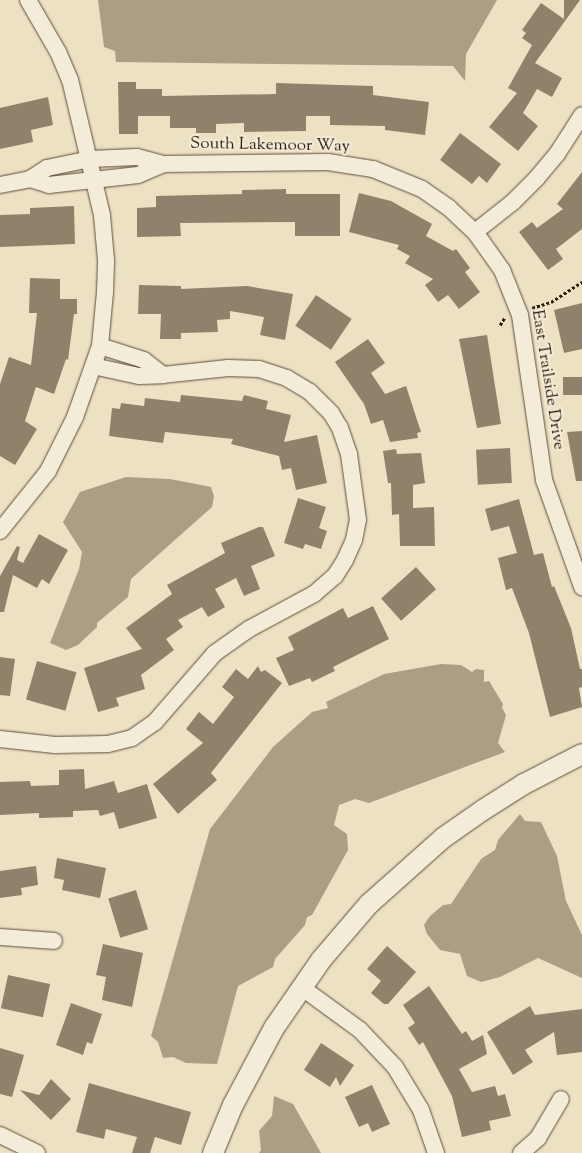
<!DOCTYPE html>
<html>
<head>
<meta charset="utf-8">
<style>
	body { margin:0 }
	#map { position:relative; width:582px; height:1153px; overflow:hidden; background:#ede1c3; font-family:"Sorts Mill Goudy",serif }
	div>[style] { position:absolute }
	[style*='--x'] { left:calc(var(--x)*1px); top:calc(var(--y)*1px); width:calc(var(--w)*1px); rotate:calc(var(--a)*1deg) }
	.water>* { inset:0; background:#ab9e84 }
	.building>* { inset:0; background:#90826a; transform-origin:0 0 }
	.path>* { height:2.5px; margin-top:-1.25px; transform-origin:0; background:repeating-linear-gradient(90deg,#2c1c0a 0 3px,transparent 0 5px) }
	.roads { filter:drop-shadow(0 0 1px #5c4d38) drop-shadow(0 0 1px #5c4d38) }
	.minor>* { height:16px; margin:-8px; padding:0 8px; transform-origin:8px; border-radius:8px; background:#f3ecd8 }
	.tertiary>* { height:20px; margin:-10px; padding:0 10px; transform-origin:10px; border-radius:10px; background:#f3ecd8 }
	span { translate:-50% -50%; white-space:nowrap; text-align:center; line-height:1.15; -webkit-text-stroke:4px #f3ecd8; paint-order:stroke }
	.street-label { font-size:17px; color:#2c1c0a }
</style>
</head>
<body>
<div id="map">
	<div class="water">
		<div style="clip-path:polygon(98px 0,497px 0,466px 54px,465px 81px,453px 66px,116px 62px,115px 51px,104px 47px)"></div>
		<div style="clip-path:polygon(126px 477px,170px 479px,211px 487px,214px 496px,212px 507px,131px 579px,128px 597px,97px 623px,97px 627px,78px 645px,66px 650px,50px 643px,79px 569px,82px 552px,63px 522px,80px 492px)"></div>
		<div style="clip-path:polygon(441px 664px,461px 665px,472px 672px,476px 669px,484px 670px,484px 682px,489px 681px,503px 704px,502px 708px,506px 715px,498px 743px,505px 752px,369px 803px,355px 799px,339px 805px,334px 825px,347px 834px,348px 850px,312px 915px,307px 917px,305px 925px,275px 959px,273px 967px,238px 986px,217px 1064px,186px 1063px,173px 1057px,163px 1058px,158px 1042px,151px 1036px,210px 829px,273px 747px,312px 712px,328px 708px,326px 702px,384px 674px)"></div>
		<div style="clip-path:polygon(520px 814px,525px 821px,541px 822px,557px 856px,566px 901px,582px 935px,582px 978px,538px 958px,500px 977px,481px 982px,467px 976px,460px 954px,440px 950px,427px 934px,424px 925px,430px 916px,443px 905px,451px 904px,481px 859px,495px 850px,498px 840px)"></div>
		<div style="clip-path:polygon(274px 1096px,293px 1104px,321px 1153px,259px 1153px,261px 1150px,259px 1131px,272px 1116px)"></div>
	</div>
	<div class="building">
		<div style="clip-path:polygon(564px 0,580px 0,535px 63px,562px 78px,552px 97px,537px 89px,523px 113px,538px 126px,518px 151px,489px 127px,517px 93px,508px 88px,532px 45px,522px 38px,526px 33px,522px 30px,541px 3px,564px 19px)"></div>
		<div style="clip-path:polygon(118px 82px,136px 82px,136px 89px,162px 89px,162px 96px,276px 94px,276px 83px,373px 86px,373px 95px,429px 102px,425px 135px,385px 130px,385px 126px,330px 125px,330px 116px,306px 116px,306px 131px,244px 132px,244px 123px,216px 124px,216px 133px,196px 133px,196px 128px,170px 128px,170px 116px,138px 116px,138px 134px,119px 134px)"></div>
		<div style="clip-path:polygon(48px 97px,53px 125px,31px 130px,33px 142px,0 149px,0 108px)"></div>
		<div style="clip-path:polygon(460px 133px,501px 164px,487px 183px,479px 176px,472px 184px,440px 160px)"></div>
		<div style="clip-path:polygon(582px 172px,582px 229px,556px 249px,563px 259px,548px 270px,519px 232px,532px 222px,537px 228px,563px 209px,557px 204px)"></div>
		<div style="clip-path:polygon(286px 189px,286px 194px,340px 194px,340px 236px,295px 236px,295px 222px,180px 223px,181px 236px,137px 237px,137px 208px,156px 207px,156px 196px,242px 194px,242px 190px)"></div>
		<div style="clip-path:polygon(359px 193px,391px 201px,432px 224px,426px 236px,453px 251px,456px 249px,470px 268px,465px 272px,480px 292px,459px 309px,448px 295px,438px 302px,425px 285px,433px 279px,405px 263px,410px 256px,397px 249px,399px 245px,349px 232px)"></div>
		<div style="clip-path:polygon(74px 206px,75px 244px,0 247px,0 215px,30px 214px,30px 208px)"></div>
		<div style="clip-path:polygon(30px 278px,60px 279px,60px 299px,77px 299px,77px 314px,74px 314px,68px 360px,66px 359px,54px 394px,36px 387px,25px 421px,37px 429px,15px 465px,0 456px,0 384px,9px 357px,31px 365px,37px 313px,29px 313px)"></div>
		<div style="clip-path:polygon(139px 285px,181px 286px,181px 289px,247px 286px,293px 294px,285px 340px,260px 335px,264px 317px,230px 311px,230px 319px,217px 320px,218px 332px,181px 333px,181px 339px,160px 339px,161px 314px,138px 314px)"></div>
		<div style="left:316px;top:295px;width:43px;height:37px;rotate:34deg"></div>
		<div style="clip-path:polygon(582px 303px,582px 349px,564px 353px,554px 310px)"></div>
		<div style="clip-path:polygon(487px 335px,501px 424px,477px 428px,459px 339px)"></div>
		<div style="clip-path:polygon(368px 339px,385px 363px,371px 373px,385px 394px,406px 386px,421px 432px,417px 433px,418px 438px,390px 442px,383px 420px,371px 424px,364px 404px,335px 362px)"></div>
		<div style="left:582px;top:377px;width:18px;height:19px;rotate:90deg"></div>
		<div style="clip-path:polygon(181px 395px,242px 401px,244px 395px,268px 401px,266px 409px,291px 415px,284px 442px,317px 435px,327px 483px,296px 490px,291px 468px,282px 470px,279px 456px,231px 444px,233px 439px,165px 432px,163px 443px,109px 436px,112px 408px,120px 409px,121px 403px,144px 406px,145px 398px,180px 402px)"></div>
		<div style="clip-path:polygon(582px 431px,582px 481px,576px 481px,567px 432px)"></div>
		<div style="left:510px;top:448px;width:35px;height:34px;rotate:87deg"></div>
		<div style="clip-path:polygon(396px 449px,397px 454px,421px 453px,425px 483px,413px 485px,413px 508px,434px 507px,435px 546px,400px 546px,399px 514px,392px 515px,391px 483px,388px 483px,383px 451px)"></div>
		<div style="clip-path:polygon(298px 498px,326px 507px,319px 528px,327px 531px,321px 549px,305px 544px,303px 549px,284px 543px)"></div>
		<div style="clip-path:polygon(519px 499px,534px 555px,543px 553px,552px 587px,554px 586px,571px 628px,580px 669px,582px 669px,582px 687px,579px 688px,582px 707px,550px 717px,529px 633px,512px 588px,506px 590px,498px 558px,517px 553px,509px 526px,491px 531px,485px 509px)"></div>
		<div style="clip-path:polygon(259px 527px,263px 527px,275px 556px,251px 566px,260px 589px,244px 596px,236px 578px,215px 589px,225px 607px,208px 617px,202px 607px,178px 620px,183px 627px,166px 639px,174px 650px,141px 675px,145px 689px,116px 698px,119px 706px,98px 712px,84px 668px,142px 649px,126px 628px,172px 594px,167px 585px,225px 553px,221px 543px)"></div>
		<div style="clip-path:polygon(39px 534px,68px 550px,49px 584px,42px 579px,37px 588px,13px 575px,4px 612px,0 612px,0 576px,17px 546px,20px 547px,17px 560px,23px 563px)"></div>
		<div style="left:416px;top:567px;width:30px;height:47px;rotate:48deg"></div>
		<div style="clip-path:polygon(373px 606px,389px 639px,333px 667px,335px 671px,312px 682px,310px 678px,289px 686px,276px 658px,294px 650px,288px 637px,343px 608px,348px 618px)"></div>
		<div style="clip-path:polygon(0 657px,15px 659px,10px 696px,0 695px)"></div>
		<div style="left:37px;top:661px;width:41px;height:40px;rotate:16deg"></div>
		<div style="clip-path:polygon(258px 666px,261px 672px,265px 670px,282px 683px,211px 773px,217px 780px,178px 814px,153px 784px,203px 743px,186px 729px,199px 712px,213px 724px,234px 697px,222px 687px,236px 669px,248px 679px)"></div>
		<div style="clip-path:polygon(84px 769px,85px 789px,114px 781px,118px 793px,147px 784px,157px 818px,119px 829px,114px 812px,100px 816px,98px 810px,73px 811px,73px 817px,39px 818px,39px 813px,0 815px,0 782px,30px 781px,31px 786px,59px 785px,59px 770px)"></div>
		<div style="clip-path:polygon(57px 858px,106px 868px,100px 898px,62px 890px,64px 880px,54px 878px)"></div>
		<div style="clip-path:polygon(36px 866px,38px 885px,21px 888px,22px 895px,0 898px,0 871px)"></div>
		<div style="left:136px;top:890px;width:41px;height:29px;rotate:73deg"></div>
		<div style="clip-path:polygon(103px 944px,143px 953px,132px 1007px,102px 1000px,106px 977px,96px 975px)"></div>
		<div style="clip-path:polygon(387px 946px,416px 972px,388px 1004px,384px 1004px,371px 993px,381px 981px,367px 969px)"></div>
		<div style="left:8px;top:975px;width:43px;height:34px;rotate:12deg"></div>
		<div style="clip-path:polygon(429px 986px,462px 1034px,466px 1031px,472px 1041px,483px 1035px,487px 1054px,459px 1069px,472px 1092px,495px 1086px,498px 1096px,505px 1094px,511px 1116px,489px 1121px,491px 1130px,462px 1137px,452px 1096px,423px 1042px,419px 1045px,408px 1028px,415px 1023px,403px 1005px)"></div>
		<div style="clip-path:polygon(71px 1003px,102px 1014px,92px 1044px,87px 1042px,83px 1055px,56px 1045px)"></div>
		<div style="clip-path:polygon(530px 1006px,535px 1015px,582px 1009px,582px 1052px,557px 1055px,554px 1032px,525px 1050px,533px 1062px,513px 1075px,487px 1032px)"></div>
		<div style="clip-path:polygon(321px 1043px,354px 1065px,340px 1086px,336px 1077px,330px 1087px,304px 1070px)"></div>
		<div style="clip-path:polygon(0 1048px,24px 1055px,12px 1097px,0 1094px)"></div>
		<div style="clip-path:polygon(51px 1079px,71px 1099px,51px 1120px,20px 1090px,39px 1095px)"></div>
		<div style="clip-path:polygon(89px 1083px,191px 1112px,181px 1145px,155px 1137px,150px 1153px,132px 1153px,137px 1137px,106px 1129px,104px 1139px,76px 1132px)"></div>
		<div style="clip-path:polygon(372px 1085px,390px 1124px,372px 1132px,368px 1123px,359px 1127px,345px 1097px)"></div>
	</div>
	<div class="path">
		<div style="--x:532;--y:308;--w:20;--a:-18"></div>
		<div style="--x:551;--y:302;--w:37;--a:-33"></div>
		<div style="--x:500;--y:325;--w:9;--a:-58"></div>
	</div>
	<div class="roads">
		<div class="minor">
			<div style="--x:164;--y:164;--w:164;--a:-0.7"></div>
			<div style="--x:328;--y:162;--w:46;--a:8.8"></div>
			<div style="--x:373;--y:169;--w:53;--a:22.2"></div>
			<div style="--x:422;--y:189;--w:33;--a:35"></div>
			<div style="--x:449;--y:208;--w:35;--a:43"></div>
			<div style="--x:475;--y:232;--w:47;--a:54.6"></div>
			<div style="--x:502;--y:270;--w:48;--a:68.2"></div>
			<div style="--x:520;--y:315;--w:167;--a:81.7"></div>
			<div style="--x:544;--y:480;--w:114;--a:70.4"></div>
			<div style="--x:0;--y:185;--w:31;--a:-11"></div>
			<div style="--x:30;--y:179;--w:20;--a:-33"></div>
			<div style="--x:47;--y:168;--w:44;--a:-11.8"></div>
			<div style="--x:90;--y:159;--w:47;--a:-2.4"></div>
			<div style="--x:137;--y:157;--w:28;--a:15"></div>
			<div style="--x:164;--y:164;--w:28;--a:157"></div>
			<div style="--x:138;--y:175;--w:90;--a:173.6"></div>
			<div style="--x:49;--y:185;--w:20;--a:-162"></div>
			<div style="--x:475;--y:232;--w:48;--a:-38.3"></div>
			<div style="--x:513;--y:202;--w:33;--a:-45"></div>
			<div style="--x:536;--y:179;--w:33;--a:-50"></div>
			<div style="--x:557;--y:154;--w:46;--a:-57.3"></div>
			<div style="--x:93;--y:366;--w:47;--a:12.3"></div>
			<div style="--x:139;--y:376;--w:24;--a:-2"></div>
			<div style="--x:163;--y:375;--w:24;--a:-142"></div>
			<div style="--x:144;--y:360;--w:46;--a:-162.3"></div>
			<div style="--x:0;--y:531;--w:77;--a:-51.3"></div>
			<div style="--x:48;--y:471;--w:60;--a:-63.4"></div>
			<div style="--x:75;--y:417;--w:75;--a:-70.6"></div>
			<div style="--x:100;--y:346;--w:54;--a:-84.7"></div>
			<div style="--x:105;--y:292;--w:32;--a:-88"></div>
			<div style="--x:106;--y:260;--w:45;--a:-95.1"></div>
			<div style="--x:102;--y:215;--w:139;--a:-103.3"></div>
			<div style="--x:70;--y:80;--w:30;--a:-113"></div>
			<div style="--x:58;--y:52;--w:60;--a:-120"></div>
			<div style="--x:0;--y:739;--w:55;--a:6.2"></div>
			<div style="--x:55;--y:745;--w:53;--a:-1.1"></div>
			<div style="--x:108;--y:744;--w:25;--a:-14"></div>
			<div style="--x:132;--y:738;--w:28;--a:-35"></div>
			<div style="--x:155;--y:722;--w:91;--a:-49"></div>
			<div style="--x:215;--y:653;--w:42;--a:-35.2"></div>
			<div style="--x:249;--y:629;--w:74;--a:-28.3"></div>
			<div style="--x:314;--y:594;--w:28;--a:-41"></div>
			<div style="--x:335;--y:576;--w:19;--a:-58"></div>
			<div style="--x:345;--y:560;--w:22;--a:-66"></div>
			<div style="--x:354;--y:540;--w:20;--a:-79"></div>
			<div style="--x:358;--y:520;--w:67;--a:-97.8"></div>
			<div style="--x:349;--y:454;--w:28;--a:-109"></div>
			<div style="--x:340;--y:428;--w:17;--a:-121"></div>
			<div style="--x:331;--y:413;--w:30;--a:-135"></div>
			<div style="--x:310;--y:392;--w:27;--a:-149"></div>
			<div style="--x:287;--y:378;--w:29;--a:-162"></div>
			<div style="--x:259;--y:369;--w:31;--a:-178"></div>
			<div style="--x:228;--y:368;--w:65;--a:173.9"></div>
			<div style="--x:0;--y:937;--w:54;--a:4.2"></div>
			<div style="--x:301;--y:987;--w:73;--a:36.1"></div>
			<div style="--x:360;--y:1030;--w:51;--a:46.6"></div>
			<div style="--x:395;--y:1067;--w:50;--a:58.8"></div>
			<div style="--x:421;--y:1110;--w:46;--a:70.8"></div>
			<div style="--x:0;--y:1135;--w:41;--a:25.9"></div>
			<div style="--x:521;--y:1153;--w:23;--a:-41"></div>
			<div style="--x:538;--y:1138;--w:45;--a:-59.5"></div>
		</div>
		<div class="tertiary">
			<div style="--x:213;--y:1153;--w:52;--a:-67.4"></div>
			<div style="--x:233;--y:1105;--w:87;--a:-62"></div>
			<div style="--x:274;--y:1028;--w:83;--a:-55.3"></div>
			<div style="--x:321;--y:960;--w:74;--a:-49.4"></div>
			<div style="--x:369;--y:904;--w:99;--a:-41.7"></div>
			<div style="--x:443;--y:838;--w:49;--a:-35"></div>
			<div style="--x:483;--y:810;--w:49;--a:-32.4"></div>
			<div style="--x:524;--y:784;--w:65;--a:-27.3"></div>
		</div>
	</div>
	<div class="street-label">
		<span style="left:270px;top:146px;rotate:1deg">South Lakemoor Way</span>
		<span style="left:547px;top:380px;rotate:81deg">East Trailside Drive</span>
	</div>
</div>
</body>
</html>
